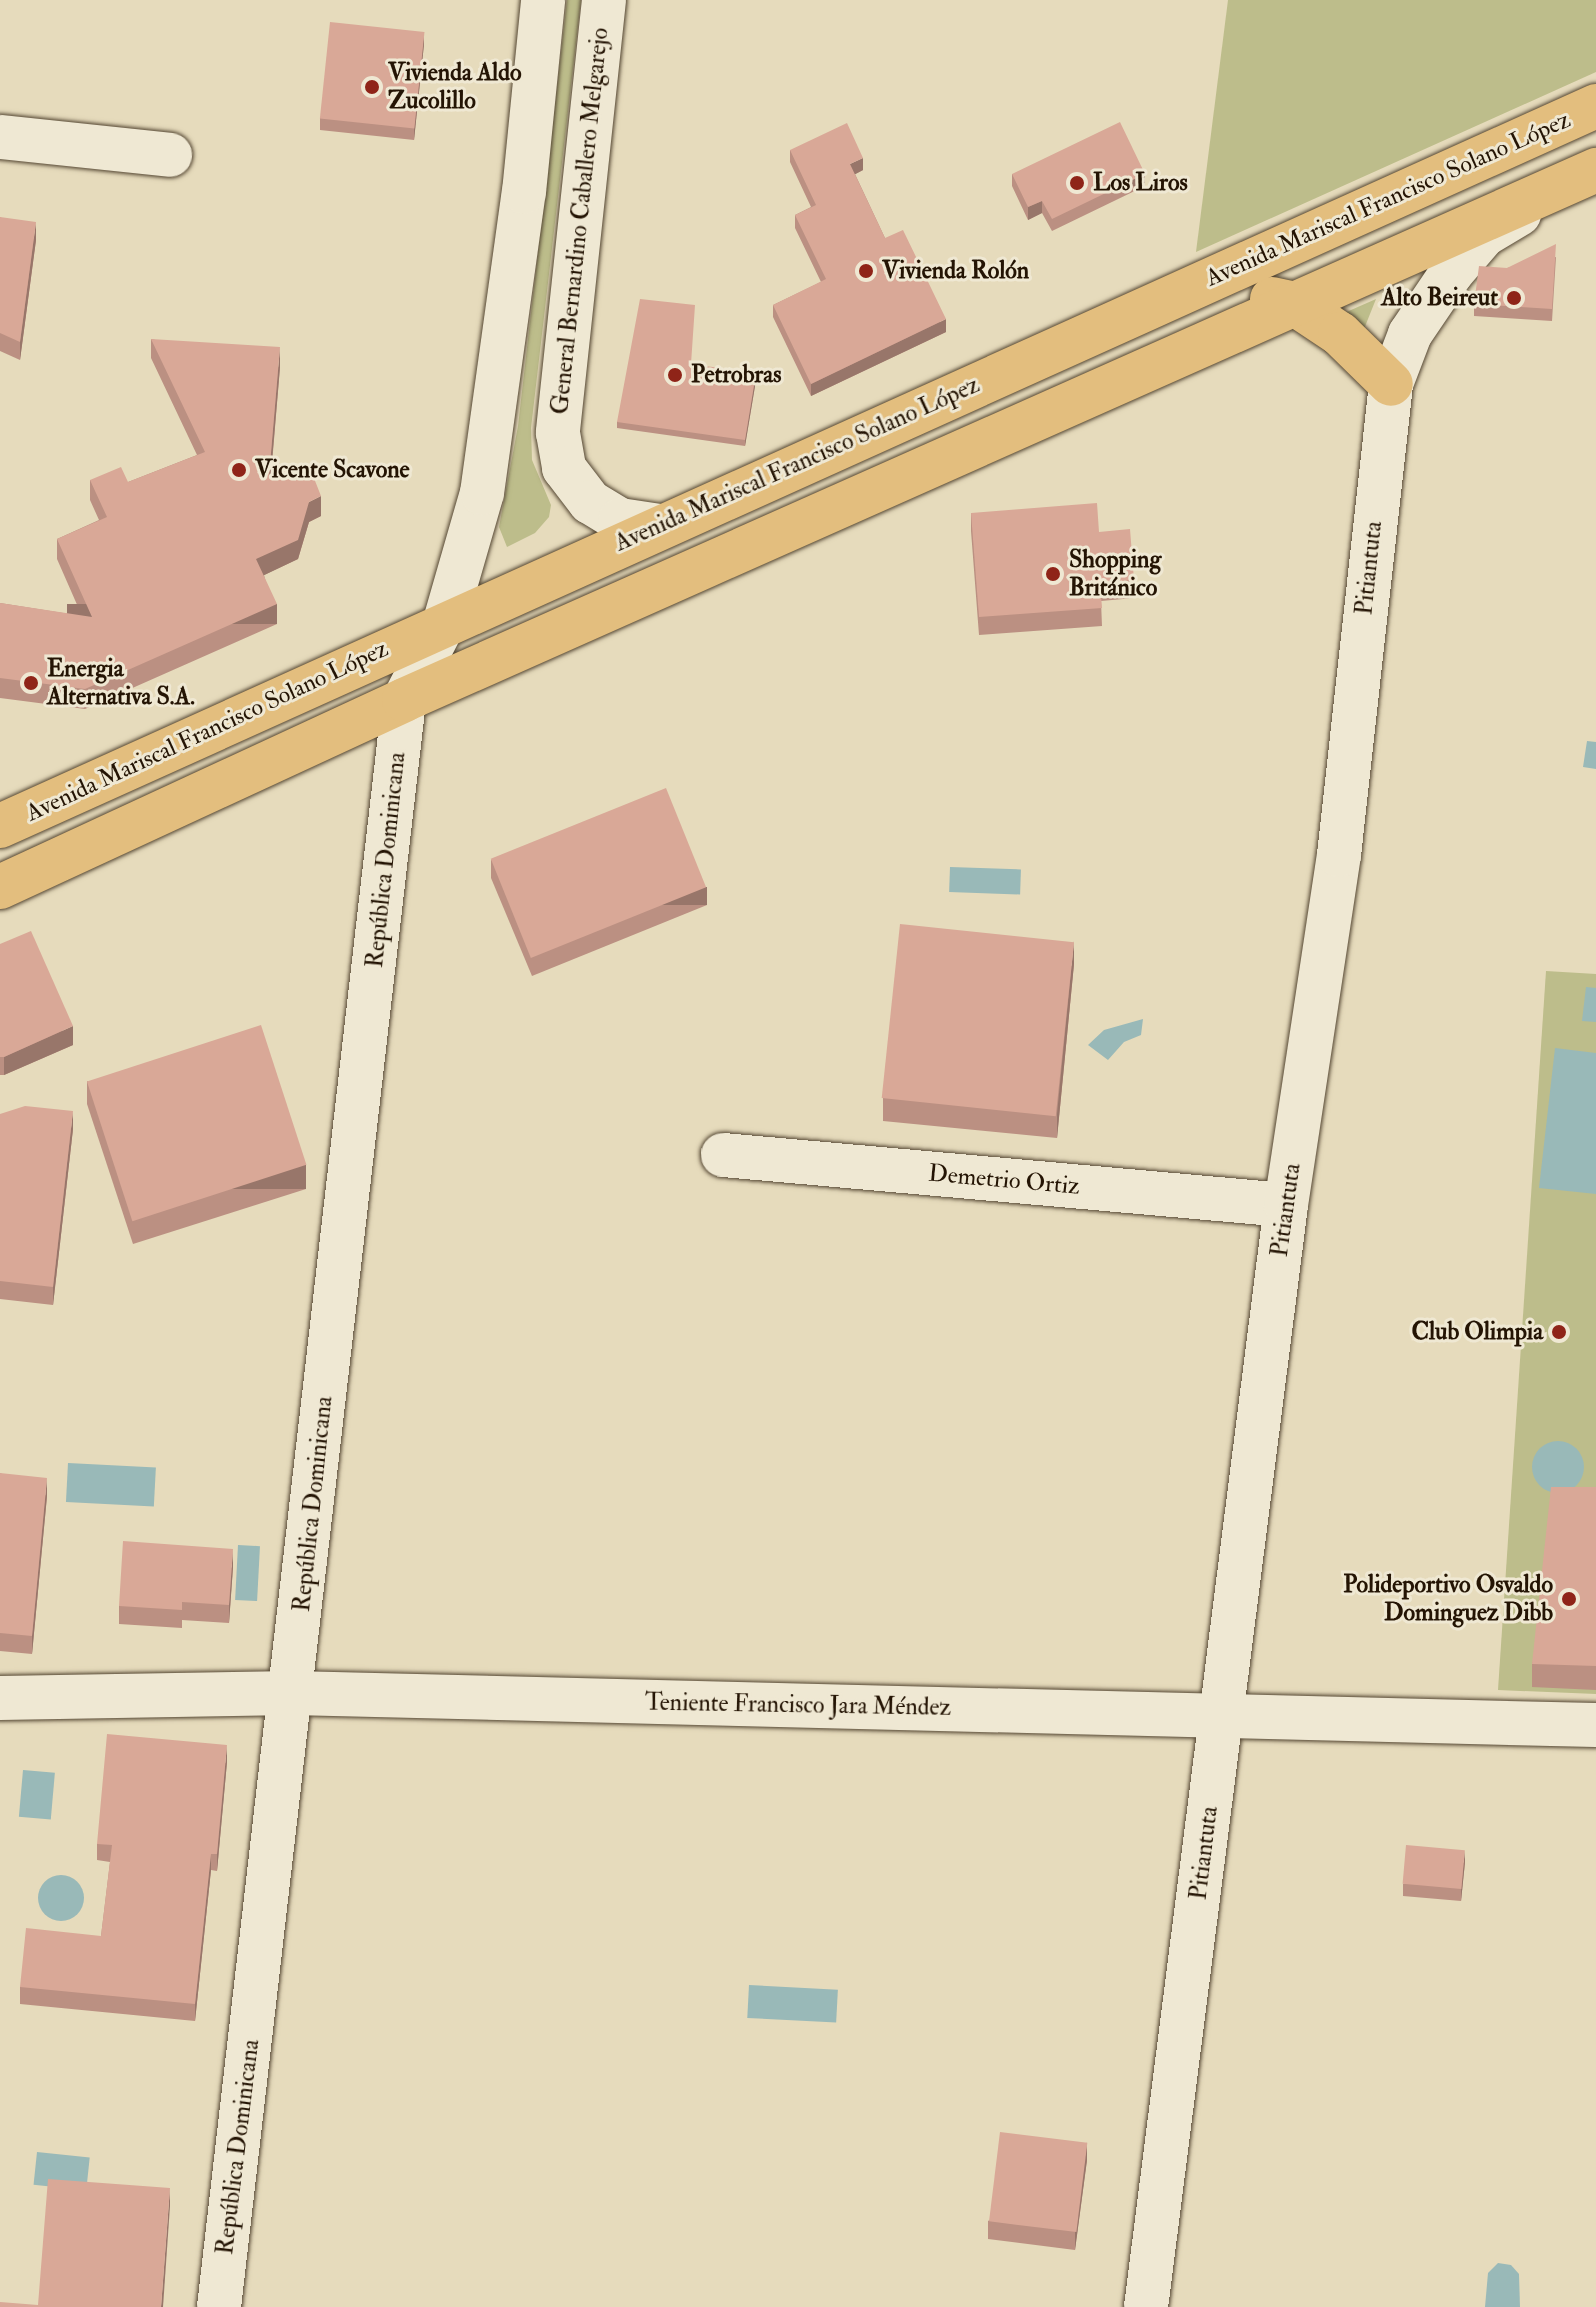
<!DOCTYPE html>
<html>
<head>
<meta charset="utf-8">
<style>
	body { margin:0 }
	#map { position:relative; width:1596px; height:2307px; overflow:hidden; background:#e6dbbc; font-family:"IM FELL Double Pica",serif }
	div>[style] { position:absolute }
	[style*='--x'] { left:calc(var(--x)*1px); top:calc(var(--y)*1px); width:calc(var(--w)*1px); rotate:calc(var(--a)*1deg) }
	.green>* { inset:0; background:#bdbd8b }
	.water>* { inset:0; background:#99b9b8; transform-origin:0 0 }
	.round { border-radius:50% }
	.roads { filter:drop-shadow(0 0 2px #544632) drop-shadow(0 0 2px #544632) }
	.minor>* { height:44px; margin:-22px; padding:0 22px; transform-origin:22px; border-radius:22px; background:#efe8d3 }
	.highway>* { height:44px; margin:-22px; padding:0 22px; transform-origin:22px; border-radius:22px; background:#e3be7e }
	.wall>* { inset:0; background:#bb9082 }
	.shaded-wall>* { inset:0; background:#98766a; transform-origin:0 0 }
	.building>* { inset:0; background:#d9a897; transform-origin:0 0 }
	.dots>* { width:22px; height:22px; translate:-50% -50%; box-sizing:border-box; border:4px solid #efe8d3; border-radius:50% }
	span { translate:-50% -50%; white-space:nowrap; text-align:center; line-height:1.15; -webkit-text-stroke:6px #efe8d3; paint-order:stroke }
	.poi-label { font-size:24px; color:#241404; font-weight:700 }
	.left { translate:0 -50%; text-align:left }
	.right { translate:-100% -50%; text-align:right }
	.street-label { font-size:24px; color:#241404 }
</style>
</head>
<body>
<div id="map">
	<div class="green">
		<div style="clip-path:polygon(567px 0,581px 0,531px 428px,532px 460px,551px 505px,549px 517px,535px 533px,507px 547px,499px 527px,518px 426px)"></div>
		<div style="clip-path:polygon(1228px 0,1596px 0,1596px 72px,1196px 252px)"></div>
		<div style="clip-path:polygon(1376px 299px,1348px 369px,1301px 332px)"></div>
		<div style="clip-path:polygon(1546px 971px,1596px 974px,1596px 1694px,1498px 1690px)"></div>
	</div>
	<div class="water">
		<div style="clip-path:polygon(1587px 741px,1596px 742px,1596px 769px,1583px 767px)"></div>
		<div style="left:950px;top:867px;width:71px;height:25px;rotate:2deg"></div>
		<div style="clip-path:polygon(1586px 987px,1596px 988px,1596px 1022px,1582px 1021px)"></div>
		<div style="clip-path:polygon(1143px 1019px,1141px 1035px,1124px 1042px,1108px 1060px,1088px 1045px,1104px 1030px)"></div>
		<div style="clip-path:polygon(1555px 1048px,1596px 1053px,1596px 1194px,1539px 1188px)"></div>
		<div class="round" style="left:1532px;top:1441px;width:52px;height:52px"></div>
		<div style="left:68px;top:1463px;width:88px;height:39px;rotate:3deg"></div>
		<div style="left:238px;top:1545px;width:22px;height:55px;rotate:3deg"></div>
		<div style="left:23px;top:1770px;width:32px;height:47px;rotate:5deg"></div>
		<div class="round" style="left:38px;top:1875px;width:46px;height:46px"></div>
		<div style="left:749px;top:1985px;width:89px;height:33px;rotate:3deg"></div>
		<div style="left:37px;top:2152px;width:53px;height:33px;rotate:6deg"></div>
		<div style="clip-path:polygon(1498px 2263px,1511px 2265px,1519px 2274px,1520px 2307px,1485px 2307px,1488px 2273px)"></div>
	</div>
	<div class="roads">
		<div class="minor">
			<div style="--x:604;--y:0;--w:435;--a:96.1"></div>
			<div style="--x:558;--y:433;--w:36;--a:80"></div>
			<div style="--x:564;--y:468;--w:43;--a:52.6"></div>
			<div style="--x:590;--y:502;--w:35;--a:31"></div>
			<div style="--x:620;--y:520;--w:40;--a:8.5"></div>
			<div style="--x:0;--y:137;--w:171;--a:6"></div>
			<div style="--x:723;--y:1155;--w:565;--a:5.08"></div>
			<div style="--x:0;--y:1698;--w:292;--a:-1"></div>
			<div style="--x:292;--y:1693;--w:1304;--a:1.41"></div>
			<div style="--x:219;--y:2307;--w:1618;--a:-83.43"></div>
			<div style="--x:404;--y:700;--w:89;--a:-62.6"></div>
			<div style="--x:445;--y:621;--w:133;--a:-73.9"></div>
			<div style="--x:482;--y:493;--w:304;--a:-82.1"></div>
			<div style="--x:524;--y:192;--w:193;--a:-84.3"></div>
			<div style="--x:1146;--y:2307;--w:1111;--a:-82.76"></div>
			<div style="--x:1286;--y:1205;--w:354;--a:-81.4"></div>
			<div style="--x:1339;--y:855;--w:474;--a:-83.7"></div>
			<div style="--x:1391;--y:384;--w:53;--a:-69.2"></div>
			<div style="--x:1410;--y:334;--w:75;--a:-55.9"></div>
			<div style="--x:1452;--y:272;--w:49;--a:-49.1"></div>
			<div style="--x:1484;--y:235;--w:41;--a:-31"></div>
		</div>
		<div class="highway">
			<div style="--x:1272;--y:299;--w:24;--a:12"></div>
			<div style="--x:1295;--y:304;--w:54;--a:33.7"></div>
			<div style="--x:1340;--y:334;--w:71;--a:44.4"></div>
			<div style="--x:0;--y:826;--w:1751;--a:-24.28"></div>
			<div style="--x:0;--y:887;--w:445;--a:-24.8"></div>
			<div style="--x:404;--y:700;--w:1305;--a:-23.97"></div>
		</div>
	</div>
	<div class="wall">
		<div style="clip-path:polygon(424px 44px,414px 140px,320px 130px,320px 118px)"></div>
		<div style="clip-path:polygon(790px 150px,863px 170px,855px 174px,885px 238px,946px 332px,811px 396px,773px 317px,773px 305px,821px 282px,795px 228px,795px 215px,811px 207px,790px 162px)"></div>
		<div style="clip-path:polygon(1012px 174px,1145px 186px,1052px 231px,1042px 213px,1028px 220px,1012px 186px)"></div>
		<div style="clip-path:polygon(0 217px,36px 240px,20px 360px,0 351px)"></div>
		<div style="clip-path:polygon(1556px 257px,1552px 321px,1474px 316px,1474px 304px,1507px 268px)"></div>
		<div style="clip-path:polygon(151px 339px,280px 367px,271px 476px,321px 516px,309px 522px,298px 559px,264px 575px,277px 624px,85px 709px,0 698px,0 603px,82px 616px,57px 559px,57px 539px,99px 520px,90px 500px,90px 480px,128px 482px,197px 455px,151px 358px)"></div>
		<div style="clip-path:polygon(691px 364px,756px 380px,745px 446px,617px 428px,617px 422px)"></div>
		<div style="clip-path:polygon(971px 513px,1099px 532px,1134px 580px,1134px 598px,1101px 601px,1102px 626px,979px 635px,971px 531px)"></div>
		<div style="clip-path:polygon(491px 860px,707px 905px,532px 976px,491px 878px)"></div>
		<div style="clip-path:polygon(0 944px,73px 1045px,4px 1075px,0 1075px)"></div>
		<div style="clip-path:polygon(1074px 964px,1057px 1138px,883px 1121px,883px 1098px)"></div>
		<div style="clip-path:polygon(87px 1081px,306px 1189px,133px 1244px,87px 1104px)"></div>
		<div style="clip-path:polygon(0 1114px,73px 1129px,53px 1305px,0 1299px)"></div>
		<div style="clip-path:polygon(0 1473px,47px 1496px,32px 1654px,0 1651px)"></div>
		<div style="clip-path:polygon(1596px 1487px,1596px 1690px,1532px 1687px,1532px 1664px)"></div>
		<div style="clip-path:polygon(233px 1567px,229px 1623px,182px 1620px,182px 1628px,119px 1624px,119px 1606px)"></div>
		<div style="clip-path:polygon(227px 1762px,217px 1871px,211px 1870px,195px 2021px,20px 2004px,20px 1987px,101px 1936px,110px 1862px,97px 1860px,97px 1844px)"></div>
		<div style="clip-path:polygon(1465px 1862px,1461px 1901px,1403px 1896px,1403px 1884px)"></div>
		<div style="clip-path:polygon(1087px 2160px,1075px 2250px,988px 2239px,988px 2221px)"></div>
	</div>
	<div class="shaded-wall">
		<div style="clip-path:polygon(424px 32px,424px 44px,414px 140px,414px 128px)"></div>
		<div style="clip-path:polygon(863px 158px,863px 170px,850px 177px,850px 164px)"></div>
		<div style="left:1145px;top:174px;width:12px;height:103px;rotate:90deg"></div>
		<div style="clip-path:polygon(1042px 201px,1042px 213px,1028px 220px,1028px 207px)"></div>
		<div style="clip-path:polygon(36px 222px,36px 240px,20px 360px,20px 342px)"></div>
		<div style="clip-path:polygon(946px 319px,946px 332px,811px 396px,811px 384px)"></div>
		<div style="clip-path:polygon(280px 347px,280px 367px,269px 496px,269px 476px)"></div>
		<div style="clip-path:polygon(756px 373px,756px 380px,745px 446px,745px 440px)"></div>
		<div style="clip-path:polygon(321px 496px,321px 516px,309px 522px,298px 559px,256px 579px,256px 559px,309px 502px)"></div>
		<div style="left:277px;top:604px;width:20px;height:210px;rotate:90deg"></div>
		<div style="left:707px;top:887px;width:18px;height:189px;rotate:90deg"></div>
		<div style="clip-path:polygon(1074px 941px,1074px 964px,1057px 1138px,1057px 1114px)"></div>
		<div style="clip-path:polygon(73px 1026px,73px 1045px,4px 1075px,4px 1057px)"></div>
		<div style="clip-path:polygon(73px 1111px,73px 1129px,53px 1305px,53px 1287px)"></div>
		<div style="left:306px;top:1165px;width:24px;height:182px;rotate:90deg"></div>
		<div style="clip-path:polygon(47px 1478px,47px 1496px,32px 1654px,32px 1636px)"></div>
		<div style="clip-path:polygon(233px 1549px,233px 1567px,229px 1623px,229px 1605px)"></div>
		<div style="clip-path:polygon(227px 1745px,227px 1762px,217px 1871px,217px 1854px)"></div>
		<div style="clip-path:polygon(1465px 1850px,1465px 1862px,1461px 1901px,1461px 1889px)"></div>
		<div style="clip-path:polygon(211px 1854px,211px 1870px,195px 2021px,195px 2004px)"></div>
		<div style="clip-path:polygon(1087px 2142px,1087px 2160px,1075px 2250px,1075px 2232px)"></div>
		<div style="clip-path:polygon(170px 2188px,170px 2206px,163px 2307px,161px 2307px)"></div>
	</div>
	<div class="building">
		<div style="left:330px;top:22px;width:95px;height:97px;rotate:6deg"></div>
		<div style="clip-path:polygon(1120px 122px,1145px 174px,1052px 219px,1042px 201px,1028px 207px,1012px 174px)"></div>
		<div style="clip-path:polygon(847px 123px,863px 158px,850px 164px,885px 238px,903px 230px,946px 319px,811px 384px,773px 305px,826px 279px,795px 215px,816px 205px,790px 150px)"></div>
		<div style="clip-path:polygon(0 217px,36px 222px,20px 342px,0 333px)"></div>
		<div style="clip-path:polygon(1556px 244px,1552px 309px,1474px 304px,1479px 266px,1507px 268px)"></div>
		<div style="clip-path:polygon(640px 299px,695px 305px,691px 364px,756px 373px,745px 440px,617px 422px)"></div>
		<div style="clip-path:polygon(151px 339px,280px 347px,269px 476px,308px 463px,321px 496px,309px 502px,298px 540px,256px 559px,277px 604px,85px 689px,0 678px,0 603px,92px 617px,57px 539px,107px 517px,90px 480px,121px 467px,128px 482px,205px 452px)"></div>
		<div style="clip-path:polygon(1097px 503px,1099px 532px,1130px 529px,1134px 580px,1100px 583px,1102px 608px,979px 617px,971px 513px)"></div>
		<div style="left:666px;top:788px;width:107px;height:189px;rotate:68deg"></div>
		<div style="left:900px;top:924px;width:175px;height:175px;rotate:6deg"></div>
		<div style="clip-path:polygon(31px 931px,73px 1026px,4px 1057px,0 1057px,0 944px)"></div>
		<div style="left:261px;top:1025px;width:147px;height:183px;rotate:72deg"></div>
		<div style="clip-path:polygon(25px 1106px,73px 1111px,53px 1287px,0 1281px,0 1114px)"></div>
		<div style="clip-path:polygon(0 1473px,47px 1478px,32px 1636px,0 1633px)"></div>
		<div style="clip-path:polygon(1551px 1487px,1596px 1487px,1596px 1666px,1532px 1664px)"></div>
		<div style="clip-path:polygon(123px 1541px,233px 1549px,229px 1605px,182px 1602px,182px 1610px,119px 1606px)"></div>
		<div style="clip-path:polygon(107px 1734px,227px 1745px,217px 1854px,211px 1854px,195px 2004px,20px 1987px,26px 1928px,101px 1936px,112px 1845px,97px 1844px)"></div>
		<div style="left:1406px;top:1845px;width:59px;height:39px;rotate:5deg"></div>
		<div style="left:1000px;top:2132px;width:88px;height:90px;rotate:7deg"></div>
		<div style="clip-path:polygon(48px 2179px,170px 2188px,161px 2307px,0 2307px,0 2302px,38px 2305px)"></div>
	</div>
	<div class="dots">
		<div style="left:372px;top:87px;background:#8f2418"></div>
		<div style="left:1077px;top:183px;background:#8f2418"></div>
		<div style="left:866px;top:271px;background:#8f2418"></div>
		<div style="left:1514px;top:298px;background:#8f2418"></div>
		<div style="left:675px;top:375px;background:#8f2418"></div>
		<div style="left:239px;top:470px;background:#8f2418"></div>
		<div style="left:1053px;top:574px;background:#8f2418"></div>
		<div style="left:31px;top:683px;background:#8f2418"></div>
		<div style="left:1559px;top:1332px;background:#8f2418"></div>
		<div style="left:1569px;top:1599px;background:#8f2418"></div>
	</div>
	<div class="poi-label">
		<span class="left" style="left:388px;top:87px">Vivienda Aldo<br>Zucolillo</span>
		<span class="left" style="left:1093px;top:183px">Los Liros</span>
		<span class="left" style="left:882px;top:271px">Vivienda Rolón</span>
		<span class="right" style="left:1498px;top:298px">Alto Beireut</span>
		<span class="left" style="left:691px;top:375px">Petrobras</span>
		<span class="left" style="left:255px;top:470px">Vicente Scavone</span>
		<span class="left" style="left:1069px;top:574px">Shopping<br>Británico</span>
		<span class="left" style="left:47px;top:683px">Energia<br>Alternativa S.A.</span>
		<span class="right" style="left:1543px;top:1332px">Club Olimpia</span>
		<span class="right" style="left:1553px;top:1599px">Polideportivo Osvaldo<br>Dominguez Dibb</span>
	</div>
	<div class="street-label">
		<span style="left:1388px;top:199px;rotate:-24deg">Avenida Mariscal Francisco Solano López</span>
		<span style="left:580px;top:221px;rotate:-84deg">General Bernardino Caballero Melgarejo</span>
		<span style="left:797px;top:464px;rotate:-24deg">Avenida Mariscal Francisco Solano López</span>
		<span style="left:1369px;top:568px;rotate:-84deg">Pitiantuta</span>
		<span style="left:207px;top:731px;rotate:-25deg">Avenida Mariscal Francisco Solano López</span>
		<span style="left:386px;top:860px;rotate:-84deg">República Dominicana</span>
		<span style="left:1004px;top:1180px;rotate:5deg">Demetrio Ortiz</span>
		<span style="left:1286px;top:1210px;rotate:-82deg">Pitiantuta</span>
		<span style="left:313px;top:1504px;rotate:-84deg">República Dominicana</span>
		<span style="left:798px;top:1705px;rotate:1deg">Teniente Francisco Jara Méndez</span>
		<span style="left:1204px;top:1853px;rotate:-83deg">Pitiantuta</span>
		<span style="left:238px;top:2147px;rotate:-83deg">República Dominicana</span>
	</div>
</div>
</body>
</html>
